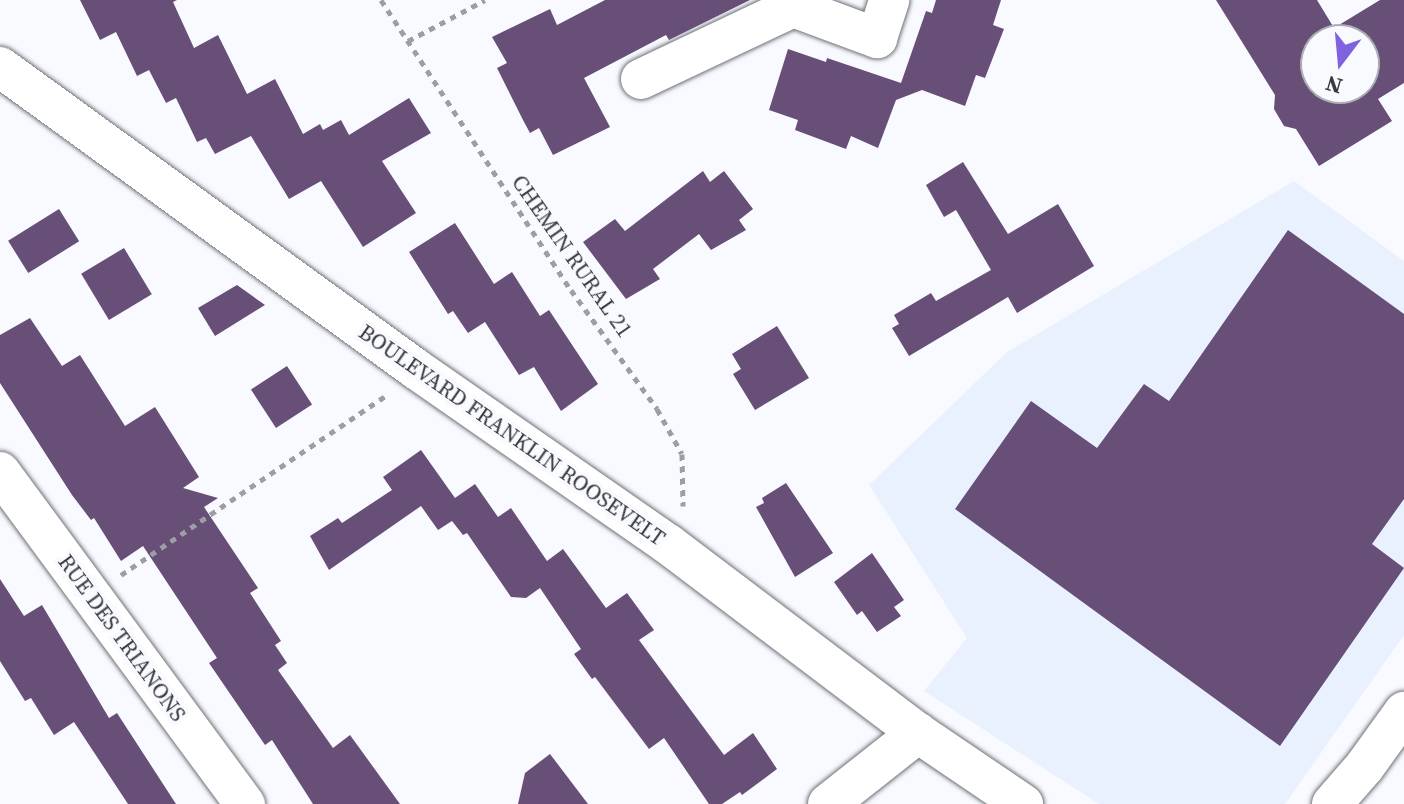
<!DOCTYPE html>
<html>
<head>
<meta charset="utf-8">
<style>
	body { margin:0 }
	#map { position:relative; width:1404px; height:804px; overflow:hidden; background:#f8faff; font-family:"Source Serif 4",serif }
	div>[style] { position:absolute }
	[style*='--x'] { left:calc(var(--x)*1px); top:calc(var(--y)*1px); width:calc(var(--w)*1px); rotate:calc(var(--a)*1deg) }
	.built>* { inset:0; background:#e9f1ff }
	.building>* { inset:0; background:#674f78; transform-origin:0 0 }
	.path>* { height:5px; margin-top:-2.5px; transform-origin:0; background:repeating-linear-gradient(90deg,#9c9ea2 0 6px,transparent 0 12px) }
	.roads { filter:drop-shadow(0 0 2px #6e7278) drop-shadow(0 0 2px #6e7278) }
	.minor>* { height:40px; margin:-20px; padding:0 20px; transform-origin:20px; border-radius:20px; background:#fff }
	span { translate:-50% -50%; white-space:nowrap; text-align:center; line-height:1.15; -webkit-text-stroke:8px #f8faff; paint-order:stroke }
	.street-label { font-size:22px; color:#393b3e }
	.north { position:absolute; left:1300px; top:24px; width:80px; height:80px; box-sizing:border-box; background:#f8faff; border:2px solid #acaeb2; border-radius:50%; rotate:196deg; font-size:22px; font-weight:700; line-height:32px; text-align:center; color:#393b3e }
	.north::after { content:''; display:block; margin:auto; width:28px; height:36px; background:#7f63de; clip-path:polygon(50% 0,100% 100%,50% 72%,0 100%) }
</style>
</head>
<body>
<div id="map">
	<div class="built">
		<div style="clip-path:polygon(1294px 181px,1404px 261px,1404px 635px,1285px 804px,1099px 804px,924px 691px,967px 638px,869px 485px,1007px 352px)"></div>
	</div>
	<div class="building">
		<div style="clip-path:polygon(80px 0,177px 0,173px 2px,194px 48px,218px 35px,247px 94px,275px 79px,303px 134px,320px 124px,323px 130px,341px 120px,349px 135px,409px 98px,431px 133px,382px 161px,416px 213px,363px 247px,321px 181px,289px 199px,251px 136px,215px 154px,206px 138px,197px 142px,176px 98px,166px 103px,149px 70px,137px 76px,116px 32px,100px 40px)"></div>
		<div style="clip-path:polygon(605px 0,750px 0,669px 40px,666px 35px,584px 78px,610px 127px,553px 155px,539px 128px,530px 133px,523px 120px,497px 68px,507px 63px,492px 37px,550px 9px,557px 25px)"></div>
		<div style="clip-path:polygon(936px 0,1001px 0,993px 25px,1004px 29px,985px 78px,976px 75px,965px 106px,922px 90px,896px 100px,878px 148px,851px 136px,846px 149px,795px 130px,798px 120px,769px 110px,788px 49px,826px 62px,827px 58px,901px 83px,926px 11px,932px 13px)"></div>
		<div style="clip-path:polygon(evenodd,1216px 0,1317px 0,1334px 28px,1380px 0,1404px 0,1404px 83px,1378px 99px,1392px 121px,1319px 166px,1296px 129px,1284px 126px,1274px 109px,1275px 95px,1216px 0,1316px 40px,1364px 40px,1364px 88px,1316px 88px,1316px 40px)"></div>
		<div style="clip-path:polygon(963px 162px,1008px 234px,1058px 204px,1094px 266px,1017px 313px,1008px 297px,909px 356px,892px 328px,899px 324px,894px 315px,931px 293px,936px 301px,991px 270px,956px 210px,944px 217px,926px 185px)"></div>
		<div style="clip-path:polygon(703px 171px,710px 182px,724px 171px,753px 209px,739px 220px,746px 230px,711px 250px,699px 234px,653px 269px,660px 279px,626px 299px,583px 242px,615px 219px,625px 231px)"></div>
		<div style="left:59px;top:209px;width:38px;height:60px;rotate:58deg"></div>
		<div style="clip-path:polygon(455px 223px,494px 284px,512px 272px,540px 316px,549px 310px,598px 384px,561px 411px,534px 367px,519px 375px,485px 322px,468px 333px,453px 311px,448px 314px,409px 252px)"></div>
		<div style="clip-path:polygon(1288px 230px,1404px 314px,1404px 499px,1372px 544px,1404px 568px,1280px 746px,955px 509px,1031px 401px,1097px 448px,1144px 384px,1169px 401px)"></div>
		<div style="left:124px;top:248px;width:54px;height:50px;rotate:59deg"></div>
		<div style="clip-path:polygon(237px 285px,265px 305px,215px 336px,198px 308px)"></div>
		<div style="clip-path:polygon(30px 318px,62px 366px,80px 355px,125px 426px,155px 407px,199px 477px,183px 488px,218px 498px,204px 507px,258px 588px,250px 593px,281px 641px,275px 645px,287px 663px,278px 670px,333px 748px,350px 735px,400px 804px,313px 804px,272px 740px,265px 745px,209px 663px,217px 658px,143px 546px,121px 561px,94px 518px,91px 520px,72px 495px,0 383px,0 335px)"></div>
		<div style="clip-path:polygon(777px 326px,809px 378px,755px 410px,733px 374px,741px 369px,732px 354px)"></div>
		<div style="left:287px;top:366px;width:46px;height:43px;rotate:57deg"></div>
		<div style="clip-path:polygon(421px 450px,455px 498px,475px 484px,498px 517px,511px 508px,547px 561px,563px 549px,606px 608px,627px 593px,654px 630px,639px 640px,724px 755px,753px 733px,777px 769px,742px 795px,740px 792px,722px 804px,709px 804px,664px 738px,649px 749px,595px 677px,592px 679px,574px 654px,581px 649px,540px 588px,526px 598px,511px 597px,467px 533px,463px 535px,452px 521px,438px 530px,421px 506px,329px 570px,310px 536px,338px 518px,342px 523px,392px 490px,383px 477px)"></div>
		<div style="clip-path:polygon(786px 483px,833px 553px,795px 577px,756px 507px,764px 503px,762px 498px)"></div>
		<div style="clip-path:polygon(872px 553px,904px 600px,894px 607px,901px 616px,877px 632px,862px 611px,857px 615px,834px 582px)"></div>
		<div style="clip-path:polygon(0 579px,24px 616px,42px 605px,109px 718px,117px 713px,176px 804px,128px 804px,74px 722px,54px 735px,31px 698px,25px 701px,0 661px)"></div>
		<div style="clip-path:polygon(550px 754px,588px 804px,518px 804px,525px 773px)"></div>
	</div>
	<div class="path">
		<div style="--x:381;--y:0;--w:347;--a:56.8"></div>
		<div style="--x:571;--y:290;--w:147;--a:54.1"></div>
		<div style="--x:657;--y:409;--w:51;--a:60.9"></div>
		<div style="--x:682;--y:454;--w:52;--a:88.9"></div>
		<div style="--x:408;--y:41;--w:87;--a:-28"></div>
		<div style="--x:121;--y:575;--w:323;--a:-34.1"></div>
	</div>
	<div class="roads">
		<div class="minor">
			<div style="--x:793;--y:7;--w:90;--a:20.3"></div>
			<div style="--x:877;--y:38;--w:40;--a:-72"></div>
			<div style="--x:0;--y:67;--w:514;--a:35.98"></div>
			<div style="--x:416;--y:369;--w:307;--a:34.8"></div>
			<div style="--x:668;--y:544;--w:313;--a:37.1"></div>
			<div style="--x:918;--y:733;--w:127;--a:34.1"></div>
			<div style="--x:641;--y:79;--w:185;--a:-25.3"></div>
			<div style="--x:0;--y:472;--w:413;--a:53.6"></div>
			<div style="--x:828;--y:804;--w:115;--a:-38.3"></div>
			<div style="--x:1332;--y:804;--w:50;--a:-49"></div>
			<div style="--x:1365;--y:766;--w:67;--a:-54.2"></div>
		</div>
	</div>
	<div class="street-label">
		<span style="left:572px;top:256px;rotate:55deg">CHEMIN RURAL 21</span>
		<span style="left:512px;top:435px;rotate:35deg">BOULEVARD FRANKLIN ROOSEVELT</span>
		<span style="left:122px;top:638px;rotate:54deg">RUE DES TRIANONS</span>
	</div>
	<div class="north">N</div>
</div>
</body>
</html>
